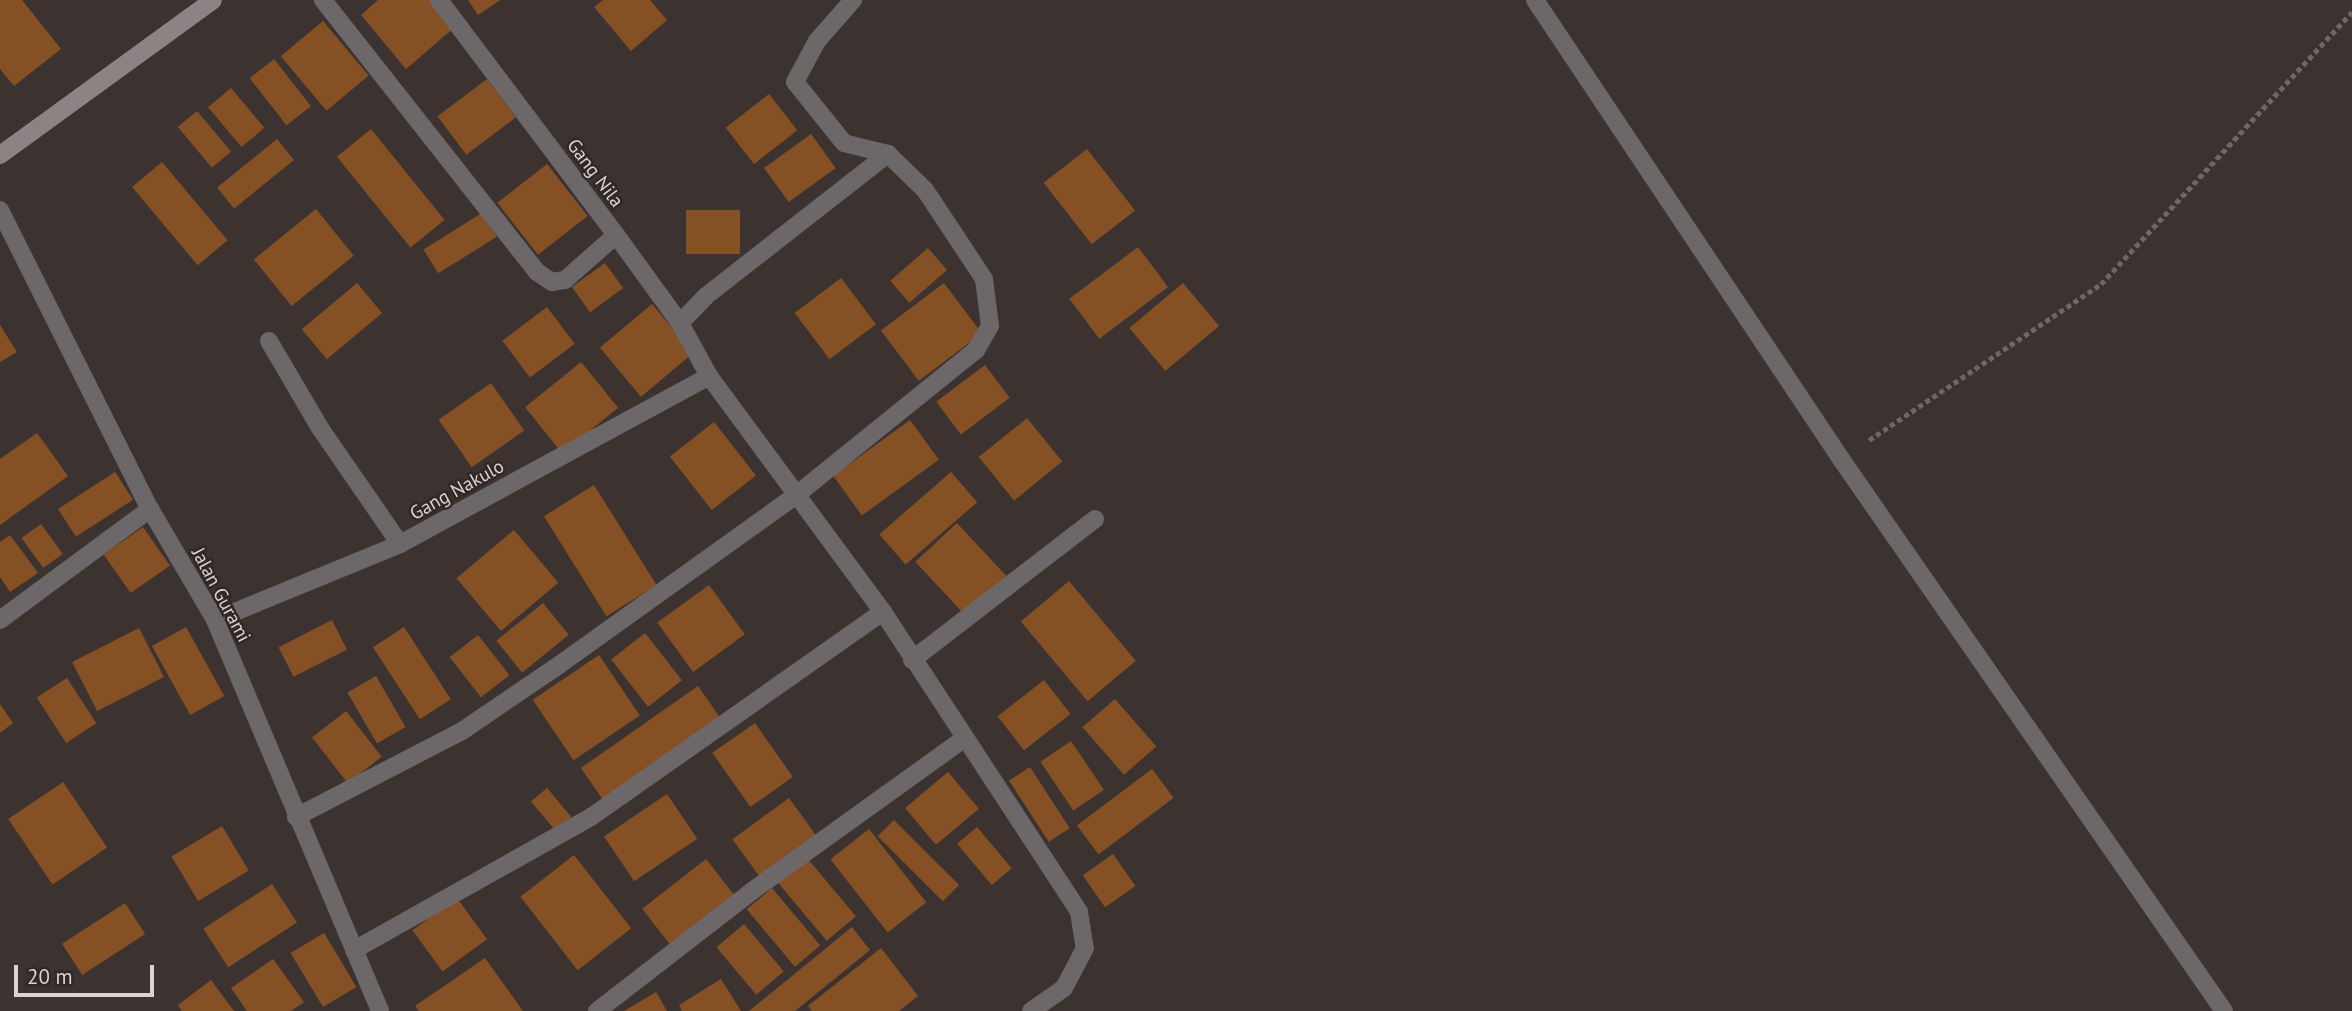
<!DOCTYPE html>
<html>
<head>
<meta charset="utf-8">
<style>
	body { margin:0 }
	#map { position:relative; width:2352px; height:1011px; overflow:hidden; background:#3c3331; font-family:"PT Sans",sans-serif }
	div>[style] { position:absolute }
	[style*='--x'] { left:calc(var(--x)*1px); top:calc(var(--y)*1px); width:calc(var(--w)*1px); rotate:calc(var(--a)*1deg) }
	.building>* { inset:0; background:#865025; transform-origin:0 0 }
	.path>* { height:4.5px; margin-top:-2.25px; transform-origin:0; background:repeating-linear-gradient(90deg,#6f6765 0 5px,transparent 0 8.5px) }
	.minor>* { height:18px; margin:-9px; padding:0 9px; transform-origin:9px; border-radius:9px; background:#6c6768 }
	.secondary>* { height:18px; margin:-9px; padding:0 9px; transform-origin:9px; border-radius:9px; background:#8b8384 }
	span { translate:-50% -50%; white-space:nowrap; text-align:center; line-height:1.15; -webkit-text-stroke:5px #322927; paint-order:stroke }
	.street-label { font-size:19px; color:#dad3d2 }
	.scale { position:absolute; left:14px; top:965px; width:140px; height:32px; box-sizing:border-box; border:4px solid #dad3d2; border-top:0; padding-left:9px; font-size:21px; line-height:24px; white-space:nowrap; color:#dad3d2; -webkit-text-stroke:5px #322927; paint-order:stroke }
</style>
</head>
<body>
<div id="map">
	<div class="building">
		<div style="clip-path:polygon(0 0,22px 0,61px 49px,14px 86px,0 69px)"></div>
		<div style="clip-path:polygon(378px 0,434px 0,456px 26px,406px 69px,361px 15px)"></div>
		<div style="clip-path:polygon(468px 0,500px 0,478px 15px)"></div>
		<div style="clip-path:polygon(603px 0,650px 0,667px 20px,631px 51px,594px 7px)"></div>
		<div style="left:323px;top:21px;width:71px;height:55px;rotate:50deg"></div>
		<div style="left:274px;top:59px;width:60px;height:31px;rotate:52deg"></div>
		<div style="left:487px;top:79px;width:48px;height:62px;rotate:53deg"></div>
		<div style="left:231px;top:88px;width:52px;height:30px;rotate:50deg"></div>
		<div style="left:769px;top:94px;width:46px;height:55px;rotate:52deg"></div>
		<div style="left:197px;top:111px;width:53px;height:25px;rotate:50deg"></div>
		<div style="left:371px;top:129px;width:117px;height:44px;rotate:51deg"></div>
		<div style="left:811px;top:134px;width:42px;height:58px;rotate:54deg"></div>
		<div style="left:277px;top:139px;width:27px;height:77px;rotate:51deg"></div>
		<div style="left:1087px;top:149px;width:78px;height:55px;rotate:52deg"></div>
		<div style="left:162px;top:162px;width:102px;height:39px;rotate:50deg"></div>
		<div style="left:547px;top:164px;width:66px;height:63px;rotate:52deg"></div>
		<div style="left:316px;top:209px;width:60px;height:80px;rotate:51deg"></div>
		<div style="left:686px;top:210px;width:54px;height:44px"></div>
		<div style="left:482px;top:213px;width:28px;height:69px;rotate:58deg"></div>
		<div style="left:1138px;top:247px;width:50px;height:86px;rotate:53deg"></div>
		<div style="left:928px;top:248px;width:29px;height:50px;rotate:49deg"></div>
		<div style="left:605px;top:263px;width:31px;height:41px;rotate:54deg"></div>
		<div style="left:841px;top:278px;width:58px;height:58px;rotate:53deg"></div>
		<div style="left:357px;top:283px;width:39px;height:72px;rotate:50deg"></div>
		<div style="left:944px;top:283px;width:63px;height:79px;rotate:53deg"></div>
		<div style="left:1183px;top:283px;width:56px;height:70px;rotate:50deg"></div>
		<div style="left:652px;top:304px;width:64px;height:68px;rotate:50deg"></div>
		<div style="left:547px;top:307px;width:46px;height:56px;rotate:53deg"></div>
		<div style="clip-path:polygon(0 325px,17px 352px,0 362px)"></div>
		<div style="left:581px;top:362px;width:59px;height:72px;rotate:51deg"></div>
		<div style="left:985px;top:365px;width:41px;height:61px;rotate:53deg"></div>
		<div style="left:491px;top:383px;width:58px;height:64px;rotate:55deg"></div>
		<div style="left:1027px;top:418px;width:56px;height:62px;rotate:51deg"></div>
		<div style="left:910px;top:420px;width:49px;height:95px;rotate:54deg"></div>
		<div style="left:714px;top:422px;width:68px;height:56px;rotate:52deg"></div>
		<div style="clip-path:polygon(37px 433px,68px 476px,0 525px,0 459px)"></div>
		<div style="left:115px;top:472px;width:33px;height:68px;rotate:57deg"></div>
		<div style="left:951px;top:472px;width:40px;height:95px;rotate:49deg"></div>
		<div style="left:594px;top:485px;width:118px;height:59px;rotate:58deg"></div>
		<div style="left:957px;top:523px;width:72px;height:57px;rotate:47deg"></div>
		<div style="left:41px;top:524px;width:37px;height:24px;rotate:54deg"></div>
		<div style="left:143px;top:527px;width:47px;height:48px;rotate:55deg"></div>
		<div style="left:514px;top:530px;width:69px;height:75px;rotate:50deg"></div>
		<div style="clip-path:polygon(10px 535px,38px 573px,10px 592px,0 577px,0 542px)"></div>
		<div style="left:1069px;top:581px;width:104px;height:63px;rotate:50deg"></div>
		<div style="left:709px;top:585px;width:61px;height:64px;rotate:54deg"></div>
		<div style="left:543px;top:603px;width:41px;height:60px;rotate:51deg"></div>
		<div style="left:332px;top:620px;width:33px;height:60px;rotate:63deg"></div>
		<div style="left:186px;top:627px;width:79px;height:39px;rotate:61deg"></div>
		<div style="left:404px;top:627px;width:86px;height:37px;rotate:57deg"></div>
		<div style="left:139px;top:628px;width:55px;height:75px;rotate:63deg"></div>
		<div style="left:645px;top:633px;width:60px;height:43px;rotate:52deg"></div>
		<div style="left:478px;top:635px;width:51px;height:36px;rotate:52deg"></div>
		<div style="left:599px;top:655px;width:73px;height:80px;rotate:56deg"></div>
		<div style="left:376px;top:676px;width:59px;height:33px;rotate:60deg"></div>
		<div style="left:67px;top:678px;width:54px;height:36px;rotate:57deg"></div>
		<div style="left:1044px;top:680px;width:43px;height:59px;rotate:52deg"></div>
		<div style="left:698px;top:686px;width:42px;height:143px;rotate:55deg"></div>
		<div style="left:1115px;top:699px;width:63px;height:43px;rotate:49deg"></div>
		<div style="clip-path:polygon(0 704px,13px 723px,0 733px)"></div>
		<div style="left:346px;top:711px;width:58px;height:43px;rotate:52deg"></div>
		<div style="left:755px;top:723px;width:66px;height:52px;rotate:55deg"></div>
		<div style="left:1071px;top:741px;width:59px;height:37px;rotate:56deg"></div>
		<div style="left:1030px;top:767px;width:73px;height:25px;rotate:57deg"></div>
		<div style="left:1152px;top:769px;width:36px;height:94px;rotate:53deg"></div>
		<div style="left:948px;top:772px;width:48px;height:56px;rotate:50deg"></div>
		<div style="left:63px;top:782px;width:79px;height:66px;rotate:56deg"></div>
		<div style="left:547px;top:788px;width:38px;height:21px;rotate:50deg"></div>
		<div style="left:667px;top:794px;width:54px;height:76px;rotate:56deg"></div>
		<div style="left:789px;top:798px;width:49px;height:70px;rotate:54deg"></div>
		<div style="left:894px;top:820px;width:92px;height:23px;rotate:45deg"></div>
		<div style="left:222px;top:826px;width:52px;height:59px;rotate:59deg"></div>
		<div style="left:977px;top:827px;width:54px;height:26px;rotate:50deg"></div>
		<div style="left:869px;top:829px;width:93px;height:49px;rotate:52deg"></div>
		<div style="left:1113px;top:854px;width:39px;height:37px;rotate:55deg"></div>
		<div style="left:574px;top:855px;width:93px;height:68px;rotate:52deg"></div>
		<div style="left:807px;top:858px;width:76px;height:38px;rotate:50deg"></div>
		<div style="left:706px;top:859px;width:47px;height:81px;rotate:52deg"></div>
		<div style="left:272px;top:884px;width:46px;height:82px;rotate:57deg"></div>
		<div style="left:772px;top:888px;width:75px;height:33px;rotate:50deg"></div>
		<div style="left:457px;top:898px;width:51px;height:55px;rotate:54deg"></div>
		<div style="left:125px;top:903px;width:37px;height:75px;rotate:57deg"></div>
		<div style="left:744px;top:924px;width:62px;height:36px;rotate:50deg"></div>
		<div style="clip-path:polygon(852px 927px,870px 950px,795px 1011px,749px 1011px)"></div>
		<div style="left:324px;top:933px;width:63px;height:39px;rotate:59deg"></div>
		<div style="clip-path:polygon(881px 948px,918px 996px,899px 1011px,812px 1011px,808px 1006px)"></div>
		<div style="clip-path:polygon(485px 958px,523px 1011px,419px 1011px,415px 1006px)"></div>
		<div style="clip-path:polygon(273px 959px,304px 1002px,291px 1011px,247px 1011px,231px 988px)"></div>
		<div style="clip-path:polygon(721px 979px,741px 1011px,682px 1011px,679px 1005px)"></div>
		<div style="clip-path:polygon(211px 980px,234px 1011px,182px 1011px,178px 1005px)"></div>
		<div style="clip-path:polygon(656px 992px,667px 1011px,624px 1011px)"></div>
	</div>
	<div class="path">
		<div style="--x:1869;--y:440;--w:280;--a:-33.9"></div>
		<div style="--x:2101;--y:284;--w:370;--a:-47.3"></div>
	</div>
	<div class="minor">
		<div style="--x:323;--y:0;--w:346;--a:51.8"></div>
		<div style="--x:537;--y:272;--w:18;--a:34"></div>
		<div style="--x:552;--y:282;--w:13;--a:-9"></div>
		<div style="--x:565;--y:280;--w:68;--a:-41.4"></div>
		<div style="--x:439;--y:0;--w:294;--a:53"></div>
		<div style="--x:616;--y:235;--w:109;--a:54"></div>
		<div style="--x:680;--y:323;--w:60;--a:61.3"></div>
		<div style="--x:709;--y:376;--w:293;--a:53.6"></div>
		<div style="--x:883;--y:612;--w:358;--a:56.8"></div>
		<div style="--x:1079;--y:912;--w:36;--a:81"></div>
		<div style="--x:1085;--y:948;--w:45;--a:117.7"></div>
		<div style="--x:1064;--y:988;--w:40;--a:145.1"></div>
		<div style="--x:1535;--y:0;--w:552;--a:56.31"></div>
		<div style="--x:1841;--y:459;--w:672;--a:55.25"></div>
		<div style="--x:0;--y:210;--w:335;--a:63.4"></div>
		<div style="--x:150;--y:509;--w:129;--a:59.6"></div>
		<div style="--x:215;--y:620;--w:424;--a:67.1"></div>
		<div style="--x:680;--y:323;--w:37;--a:-46"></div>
		<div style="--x:706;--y:296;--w:231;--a:-38"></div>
		<div style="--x:888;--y:154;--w:45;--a:-166"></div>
		<div style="--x:844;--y:143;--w:78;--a:-128.8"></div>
		<div style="--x:795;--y:82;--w:47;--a:-61.8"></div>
		<div style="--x:817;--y:41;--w:55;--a:-48.7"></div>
		<div style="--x:269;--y:341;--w:101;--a:59.6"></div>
		<div style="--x:320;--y:428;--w:141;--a:55.4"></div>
		<div style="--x:0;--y:620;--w:187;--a:-36.5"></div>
		<div style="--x:215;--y:620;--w:200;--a:-22.3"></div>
		<div style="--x:400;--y:544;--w:352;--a:-28.5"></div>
		<div style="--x:912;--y:660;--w:231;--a:-37.6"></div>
		<div style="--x:296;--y:817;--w:187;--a:-27.4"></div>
		<div style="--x:462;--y:731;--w:117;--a:-34.2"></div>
		<div style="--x:559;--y:665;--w:290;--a:-35.6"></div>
		<div style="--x:795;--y:496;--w:233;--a:-38.9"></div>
		<div style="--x:976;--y:350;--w:28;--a:-60"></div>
		<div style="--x:990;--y:326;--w:47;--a:-97.3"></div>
		<div style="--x:984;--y:279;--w:107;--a:-123.5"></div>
		<div style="--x:925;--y:190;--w:52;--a:-135.8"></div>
		<div style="--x:354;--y:950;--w:272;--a:-29.3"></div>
		<div style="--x:591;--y:817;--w:357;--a:-35.1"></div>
		<div style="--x:597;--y:1011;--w:196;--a:-37.7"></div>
		<div style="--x:752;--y:891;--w:262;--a:-35.7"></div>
	</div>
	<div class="secondary">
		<div style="--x:0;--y:155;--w:263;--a:-36"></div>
	</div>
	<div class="street-label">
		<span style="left:595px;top:173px;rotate:53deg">Gang Nila</span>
		<span style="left:457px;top:490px;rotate:-29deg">Gang Nakulo</span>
		<span style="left:221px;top:595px;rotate:62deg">Jalan Gurami</span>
	</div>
	<div class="scale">20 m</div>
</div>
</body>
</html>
